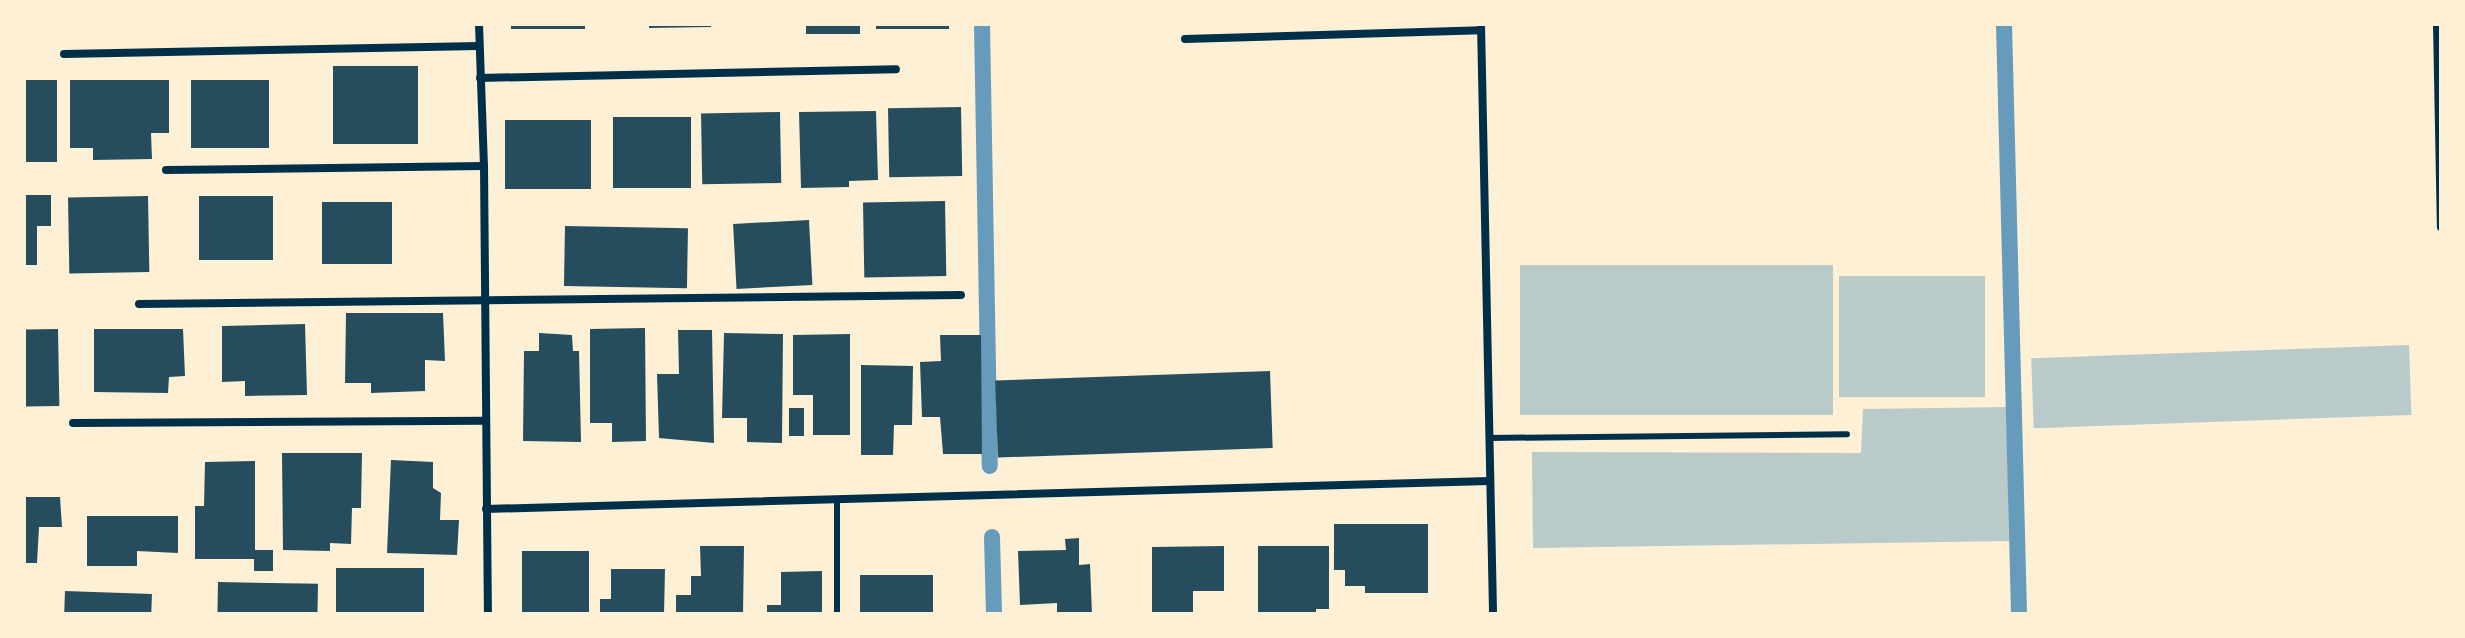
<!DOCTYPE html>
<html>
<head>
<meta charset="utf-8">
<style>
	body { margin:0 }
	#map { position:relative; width:2465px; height:638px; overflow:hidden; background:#fdf0d5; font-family:"Exo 2",sans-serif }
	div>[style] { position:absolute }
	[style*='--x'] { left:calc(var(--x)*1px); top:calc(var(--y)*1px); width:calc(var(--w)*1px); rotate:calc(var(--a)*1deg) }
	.green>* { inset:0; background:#b9caca; transform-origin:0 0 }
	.stream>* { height:16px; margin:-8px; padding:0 8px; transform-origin:8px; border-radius:8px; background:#669bbc }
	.building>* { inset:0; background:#264d5e; transform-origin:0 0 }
	.service>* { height:6px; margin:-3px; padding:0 3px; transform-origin:3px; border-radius:3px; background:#003049 }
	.minor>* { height:8px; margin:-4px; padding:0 4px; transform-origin:4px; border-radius:4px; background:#003049 }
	span { translate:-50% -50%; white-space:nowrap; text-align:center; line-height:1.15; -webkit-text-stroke:6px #fdf0d5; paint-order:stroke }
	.frame { position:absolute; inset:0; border:26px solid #fdf0d5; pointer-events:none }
</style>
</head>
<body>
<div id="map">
	<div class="green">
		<div style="left:1520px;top:265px;width:313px;height:150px"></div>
		<div style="left:1985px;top:276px;width:121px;height:146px;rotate:90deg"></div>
		<div style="left:2409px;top:345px;width:70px;height:378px;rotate:88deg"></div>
		<div style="clip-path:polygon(2007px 407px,2009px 541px,1533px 548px,1532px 452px,1861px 453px,1863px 409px)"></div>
	</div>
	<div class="stream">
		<div style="--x:982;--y:24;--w:442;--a:89"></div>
		<div style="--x:2004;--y:24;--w:590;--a:88.54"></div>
		<div style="--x:992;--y:537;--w:77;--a:88.5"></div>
	</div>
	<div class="building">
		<div style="left:511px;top:24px;width:74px;height:5px"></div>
		<div style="clip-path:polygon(649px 24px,711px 24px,711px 27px,649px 28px)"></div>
		<div style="left:806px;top:24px;width:54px;height:10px"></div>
		<div style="left:876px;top:24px;width:73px;height:5px"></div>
		<div style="left:418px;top:66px;width:78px;height:85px;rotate:90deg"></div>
		<div style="left:24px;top:80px;width:33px;height:82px"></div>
		<div style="clip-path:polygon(70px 80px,169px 80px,169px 133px,151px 133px,152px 159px,93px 160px,93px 148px,70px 148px)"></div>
		<div style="left:191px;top:80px;width:78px;height:68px"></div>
		<div style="left:961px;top:107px;width:69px;height:73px;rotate:89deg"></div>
		<div style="clip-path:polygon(876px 111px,878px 180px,849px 181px,849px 187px,801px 188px,799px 112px)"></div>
		<div style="left:780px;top:112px;width:71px;height:79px;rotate:89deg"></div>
		<div style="left:613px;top:117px;width:78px;height:71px"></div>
		<div style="left:505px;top:120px;width:86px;height:69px"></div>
		<div style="clip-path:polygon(26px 195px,51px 195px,51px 226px,37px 226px,37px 265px,24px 265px)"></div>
		<div style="left:148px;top:196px;width:76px;height:80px;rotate:89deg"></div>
		<div style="left:199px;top:196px;width:74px;height:64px"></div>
		<div style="left:945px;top:201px;width:75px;height:82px;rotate:89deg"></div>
		<div style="left:392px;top:202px;width:62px;height:70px;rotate:90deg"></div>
		<div style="left:809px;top:220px;width:65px;height:76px;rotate:87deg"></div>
		<div style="left:565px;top:226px;width:123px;height:60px;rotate:1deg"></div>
		<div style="clip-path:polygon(346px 313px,443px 313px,445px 361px,425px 360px,425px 391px,371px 393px,371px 383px,345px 383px)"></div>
		<div style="clip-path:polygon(305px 324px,307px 395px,245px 396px,245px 381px,222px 382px,222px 326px)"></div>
		<div style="clip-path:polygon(645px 328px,646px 441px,612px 442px,612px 423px,590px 423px,590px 329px)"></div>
		<div style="left:58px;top:329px;width:77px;height:34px;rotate:89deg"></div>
		<div style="clip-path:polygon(94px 329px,183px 329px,185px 376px,169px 377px,168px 393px,94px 392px)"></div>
		<div style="clip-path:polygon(678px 330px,712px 330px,714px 443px,659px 438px,657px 374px,679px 374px)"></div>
		<div style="clip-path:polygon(539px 333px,572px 335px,573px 351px,579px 351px,581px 442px,523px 441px,524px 351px,539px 351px)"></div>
		<div style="clip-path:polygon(724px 333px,783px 334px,782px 443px,747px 442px,747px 418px,722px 418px)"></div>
		<div style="clip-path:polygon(850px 334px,850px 435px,813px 435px,813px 395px,793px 395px,793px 335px)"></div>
		<div style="clip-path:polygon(940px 335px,981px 335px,982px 454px,943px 454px,940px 417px,922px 417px,920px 362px,941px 361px)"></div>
		<div style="clip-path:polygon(861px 365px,913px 366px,912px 425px,894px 425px,893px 455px,861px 455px)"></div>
		<div style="left:1270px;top:371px;width:77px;height:275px;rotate:88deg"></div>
		<div style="left:789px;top:408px;width:15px;height:28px"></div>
		<div style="clip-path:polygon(282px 453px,362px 453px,361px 508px,352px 508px,351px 544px,330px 543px,330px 551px,283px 550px)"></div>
		<div style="clip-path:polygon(391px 460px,433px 462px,433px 488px,441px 493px,440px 520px,459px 520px,457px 555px,387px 553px)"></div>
		<div style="clip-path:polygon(255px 461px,255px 550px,273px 550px,273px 571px,254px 571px,254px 559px,195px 559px,195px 506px,204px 506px,205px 462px)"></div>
		<div style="clip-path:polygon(24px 497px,60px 497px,62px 527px,39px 527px,37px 563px,24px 563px)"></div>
		<div style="clip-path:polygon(87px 516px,178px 516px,178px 553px,137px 551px,137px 566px,87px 566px)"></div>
		<div style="clip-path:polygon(1334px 524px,1428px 524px,1428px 593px,1365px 593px,1365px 586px,1345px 586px,1345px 570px,1334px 570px)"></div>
		<div style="clip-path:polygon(1079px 538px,1079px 565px,1090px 564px,1092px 614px,1057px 614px,1057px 603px,1020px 605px,1018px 551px,1066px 550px,1065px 539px)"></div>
		<div style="clip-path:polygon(700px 546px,744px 546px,743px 614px,676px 614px,676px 595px,691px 595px,691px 576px,701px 576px)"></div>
		<div style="clip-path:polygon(1224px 546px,1224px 591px,1193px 591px,1193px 614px,1152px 614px,1152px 547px)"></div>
		<div style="clip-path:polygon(1258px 546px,1329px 546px,1329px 609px,1316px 609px,1316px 614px,1258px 614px)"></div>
		<div style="left:522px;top:551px;width:67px;height:63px"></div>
		<div style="left:424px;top:568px;width:46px;height:88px;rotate:90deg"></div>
		<div style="clip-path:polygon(611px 569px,665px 569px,664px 614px,600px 614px,600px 599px,611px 599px)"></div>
		<div style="clip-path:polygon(822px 571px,822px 614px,767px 614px,767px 605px,781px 605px,781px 572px)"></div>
		<div style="left:860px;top:575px;width:73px;height:39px"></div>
		<div style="left:218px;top:582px;width:100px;height:32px;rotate:1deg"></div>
		<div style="left:65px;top:591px;width:87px;height:23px;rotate:2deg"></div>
	</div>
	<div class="service">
		<div style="--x:1489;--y:438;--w:358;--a:-0.6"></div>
		<div style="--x:837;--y:614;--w:112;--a:-90"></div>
	</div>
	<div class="minor">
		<div style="--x:479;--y:24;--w:142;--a:88"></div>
		<div style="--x:484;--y:166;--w:448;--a:89.5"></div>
		<div style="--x:1481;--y:24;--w:590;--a:88.83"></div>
		<div style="--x:2437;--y:24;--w:203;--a:88.9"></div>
		<div style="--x:1185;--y:39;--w:296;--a:-1.7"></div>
		<div style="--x:64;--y:54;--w:415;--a:-1.1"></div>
		<div style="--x:480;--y:78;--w:416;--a:-1.2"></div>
		<div style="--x:166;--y:170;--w:318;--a:-0.7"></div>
		<div style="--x:139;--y:304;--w:822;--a:-0.63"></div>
		<div style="--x:73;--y:423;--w:411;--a:-0.3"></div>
		<div style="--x:486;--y:509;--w:1004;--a:-1.6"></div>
	</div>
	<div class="frame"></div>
</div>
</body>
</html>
